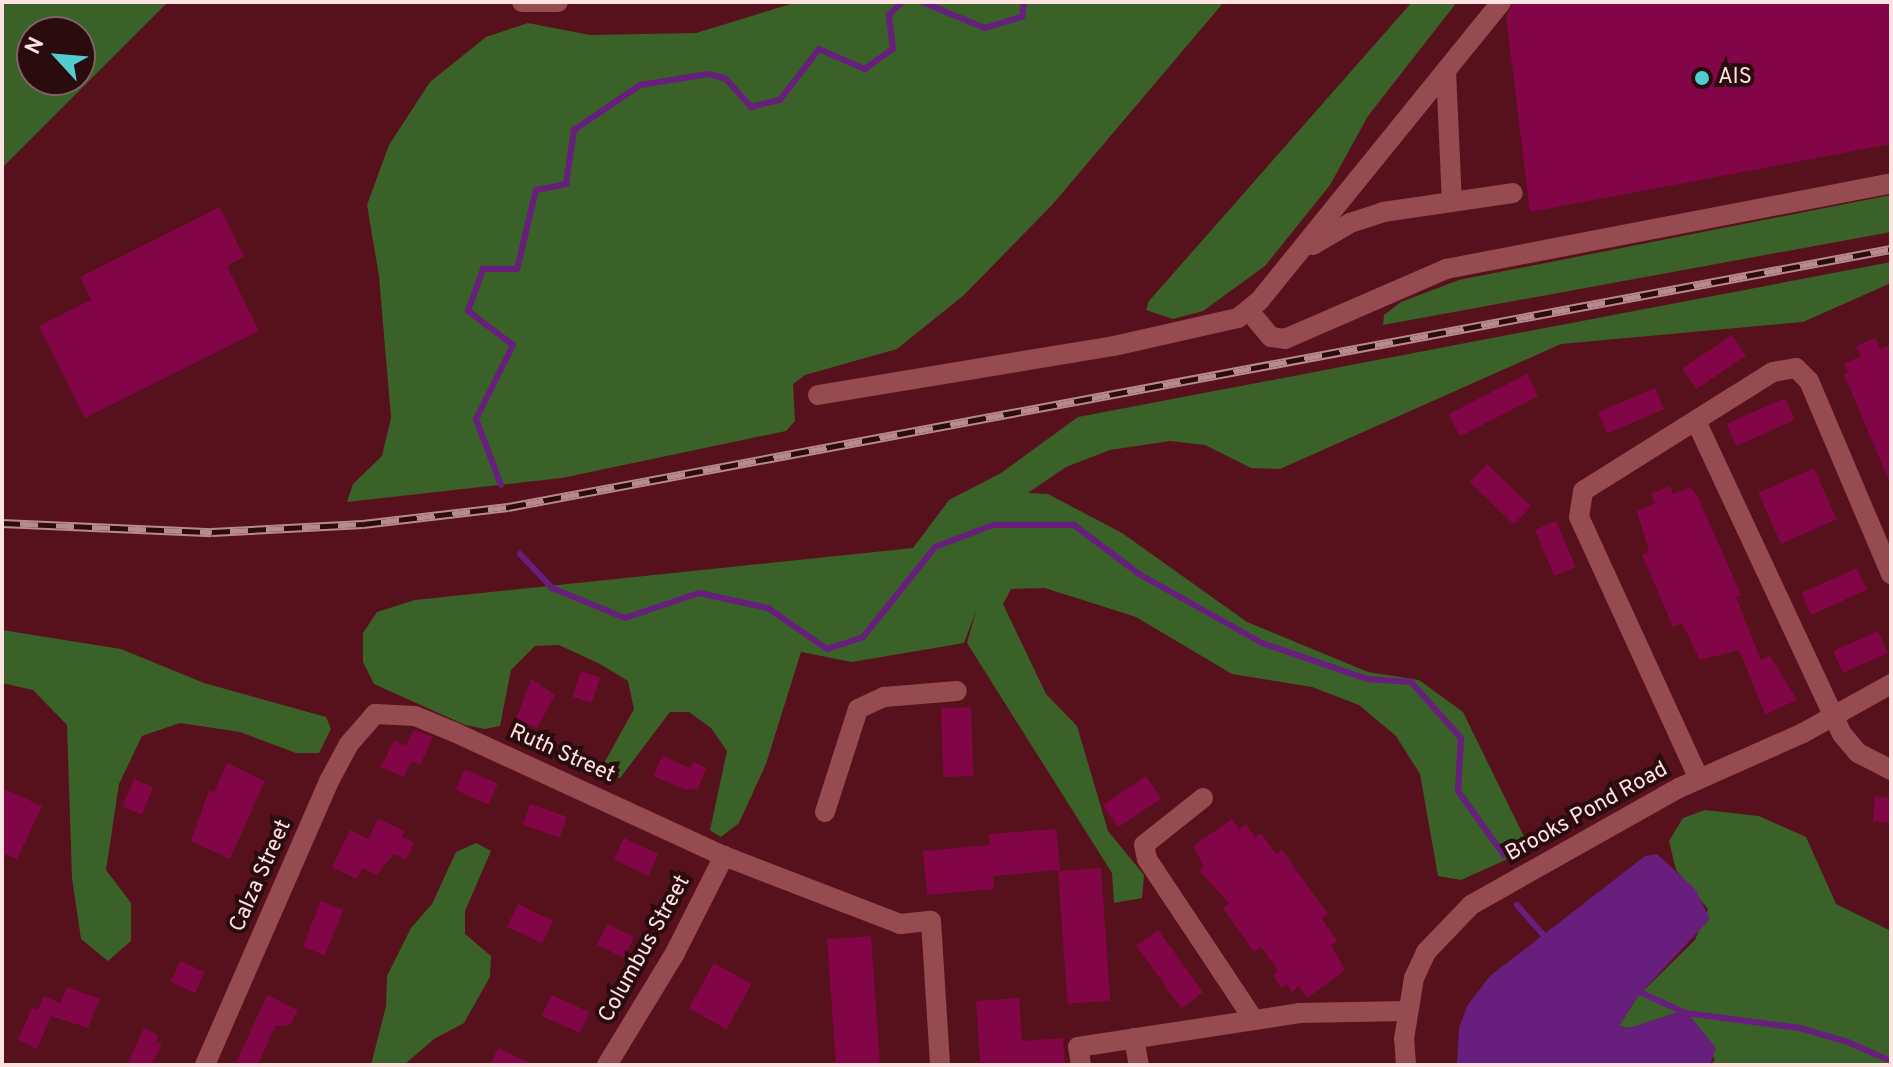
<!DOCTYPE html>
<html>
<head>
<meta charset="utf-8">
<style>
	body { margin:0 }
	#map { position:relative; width:1893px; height:1067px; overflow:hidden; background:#57111c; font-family:Overpass,sans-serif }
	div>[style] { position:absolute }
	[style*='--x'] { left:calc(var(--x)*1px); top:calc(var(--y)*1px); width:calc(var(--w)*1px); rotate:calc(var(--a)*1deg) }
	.green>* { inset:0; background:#3a6128 }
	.water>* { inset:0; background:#671e7d }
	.stream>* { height:6px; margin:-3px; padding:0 3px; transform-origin:3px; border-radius:3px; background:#671e7d }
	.building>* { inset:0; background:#820548; transform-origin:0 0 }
	.minor>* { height:20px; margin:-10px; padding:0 10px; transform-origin:10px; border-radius:10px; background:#964b50 }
	.rail>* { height:9px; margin-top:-4.5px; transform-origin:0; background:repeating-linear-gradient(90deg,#2a0c0f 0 18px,#b78a8e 0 36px); box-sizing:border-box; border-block:2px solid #b78a8e }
	.dots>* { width:22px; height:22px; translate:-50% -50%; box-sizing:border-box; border:4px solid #2a0c0f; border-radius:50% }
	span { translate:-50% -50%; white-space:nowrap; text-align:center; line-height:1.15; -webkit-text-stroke:8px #2a0c0f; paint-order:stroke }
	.poi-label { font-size:22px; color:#fee3e3 }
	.left { translate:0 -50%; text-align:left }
	.street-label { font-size:22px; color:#fee3e3 }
	.frame { position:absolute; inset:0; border:4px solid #fee3e3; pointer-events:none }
	.north { position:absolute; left:16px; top:16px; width:80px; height:80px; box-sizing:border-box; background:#2a0c0f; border:2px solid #7f6264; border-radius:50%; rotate:296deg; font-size:22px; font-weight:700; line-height:32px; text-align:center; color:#fee3e3 }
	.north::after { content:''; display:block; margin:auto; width:28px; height:36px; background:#52cdcf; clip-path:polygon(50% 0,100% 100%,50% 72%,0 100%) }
</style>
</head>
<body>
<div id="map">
	<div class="green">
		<div style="clip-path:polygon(evenodd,2px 2px,168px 2px,2px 168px,2px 2px,80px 32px,80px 80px,32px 80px,32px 32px,80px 32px)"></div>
		<div style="clip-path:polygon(797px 2px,1224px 2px,1052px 205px,964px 295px,897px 349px,805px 375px,793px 384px,795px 421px,786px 431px,562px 478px,347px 502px,353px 484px,382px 456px,391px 418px,379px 276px,367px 205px,389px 145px,430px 82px,486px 37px,528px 23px,590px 35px,696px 33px)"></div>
		<div style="clip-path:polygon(1412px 2px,1457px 2px,1368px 116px,1330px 185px,1265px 266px,1203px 311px,1173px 319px,1146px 310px,1149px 301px)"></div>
		<div style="clip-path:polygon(1891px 195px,1891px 232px,1383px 325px,1384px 315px,1401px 302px,1459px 280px)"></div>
		<div style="clip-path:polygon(1891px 262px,1891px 283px,1803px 322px,1561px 344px,1280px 469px,1251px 468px,1205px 445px,1170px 441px,1110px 450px,1066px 467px,1028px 493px,1048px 494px,1122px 533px,1247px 622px,1368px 672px,1419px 680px,1463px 712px,1530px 849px,1461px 880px,1438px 876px,1420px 774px,1396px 736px,1359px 705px,1312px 687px,1232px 674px,1136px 617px,1045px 588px,1011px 589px,1003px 604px,1046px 694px,1077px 726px,1108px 831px,1144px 875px,1142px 898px,1114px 903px,1112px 873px,967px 643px,976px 611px,964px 643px,852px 662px,801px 652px,766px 764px,739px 823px,721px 837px,710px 830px,727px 751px,711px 728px,689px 712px,670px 712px,620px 778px,603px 776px,602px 767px,634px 709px,628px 681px,600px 664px,559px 645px,535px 646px,511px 670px,500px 726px,485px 729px,465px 725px,374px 684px,363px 662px,363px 633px,377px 612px,415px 600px,913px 548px,949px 500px,1001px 473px,1078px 417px)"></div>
		<div style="clip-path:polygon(2px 630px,121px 649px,204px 683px,326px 717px,331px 729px,319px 753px,296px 753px,240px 732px,180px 723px,142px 736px,119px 784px,106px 870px,131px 903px,131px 941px,108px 961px,81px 939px,72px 878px,67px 725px,33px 690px,2px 683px)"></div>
		<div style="clip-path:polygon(1705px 810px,1759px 816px,1806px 837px,1836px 904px,1891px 931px,1891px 1065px,1710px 1065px,1715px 1060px,1685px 1010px,1630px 1028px,1619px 1026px,1638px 996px,1695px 940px,1708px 909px,1676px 870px,1669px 841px,1683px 818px)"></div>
		<div style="clip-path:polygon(476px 843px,491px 851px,465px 911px,465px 934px,491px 956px,490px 977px,464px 1023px,434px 1039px,404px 1065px,371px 1065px,386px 1006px,387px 976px,411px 928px,432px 904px,456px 852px)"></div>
	</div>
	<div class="water">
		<div style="clip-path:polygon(1657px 854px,1695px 889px,1710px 919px,1638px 996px,1619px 1026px,1630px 1028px,1685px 1010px,1716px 1048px,1710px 1065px,1457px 1065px,1459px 1028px,1467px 1006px,1490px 976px,1645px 856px)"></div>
	</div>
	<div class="stream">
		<div style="--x:922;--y:2;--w:68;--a:22.4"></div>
		<div style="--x:985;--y:28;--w:39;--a:-17"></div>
		<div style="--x:1022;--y:17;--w:15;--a:-82"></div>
		<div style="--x:501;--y:485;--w:71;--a:-110.7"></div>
		<div style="--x:476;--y:419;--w:83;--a:-63.4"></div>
		<div style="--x:513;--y:345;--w:56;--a:-142.9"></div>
		<div style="--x:468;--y:311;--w:45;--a:-70.3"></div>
		<div style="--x:483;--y:269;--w:34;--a:0"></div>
		<div style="--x:517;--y:269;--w:81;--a:-76.5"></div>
		<div style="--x:536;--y:190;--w:31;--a:-11"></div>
		<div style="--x:566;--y:184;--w:55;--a:-81.6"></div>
		<div style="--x:574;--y:130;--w:80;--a:-34.3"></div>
		<div style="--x:640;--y:85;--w:70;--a:-9.1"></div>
		<div style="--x:709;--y:74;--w:18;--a:16"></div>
		<div style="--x:726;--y:79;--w:38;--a:48"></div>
		<div style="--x:751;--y:107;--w:30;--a:-14"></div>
		<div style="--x:780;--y:100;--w:64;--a:-52.6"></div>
		<div style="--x:819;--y:49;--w:50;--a:23.5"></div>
		<div style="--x:865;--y:69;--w:34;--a:-36"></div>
		<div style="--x:893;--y:49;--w:34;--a:-97"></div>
		<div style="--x:889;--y:15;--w:18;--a:-45"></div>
		<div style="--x:520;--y:554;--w:47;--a:46.7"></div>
		<div style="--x:552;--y:588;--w:79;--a:22.3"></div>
		<div style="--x:625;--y:618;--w:78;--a:-18.7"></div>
		<div style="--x:699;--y:593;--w:71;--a:12.3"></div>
		<div style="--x:768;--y:608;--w:72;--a:34.8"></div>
		<div style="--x:827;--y:649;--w:38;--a:-18"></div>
		<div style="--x:863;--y:637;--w:115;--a:-51.3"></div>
		<div style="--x:935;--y:547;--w:62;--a:-20.8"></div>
		<div style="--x:993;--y:525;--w:81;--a:0"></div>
		<div style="--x:1074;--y:525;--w:81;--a:37"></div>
		<div style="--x:1139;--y:574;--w:141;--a:29.3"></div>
		<div style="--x:1262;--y:643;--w:111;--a:18.9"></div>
		<div style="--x:1367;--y:679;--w:44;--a:3.9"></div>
		<div style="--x:1411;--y:682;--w:75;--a:48.2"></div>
		<div style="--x:1461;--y:738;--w:53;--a:93.2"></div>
		<div style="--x:1458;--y:791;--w:79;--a:54.3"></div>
		<div style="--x:1517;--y:905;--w:44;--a:48.7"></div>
		<div style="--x:1635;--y:990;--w:56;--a:24.3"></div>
		<div style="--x:1686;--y:1013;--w:115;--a:7.5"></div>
		<div style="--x:1800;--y:1028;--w:50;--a:16.3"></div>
		<div style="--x:1848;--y:1042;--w:47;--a:23.8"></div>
	</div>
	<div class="building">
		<div style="clip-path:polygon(1514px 2px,1891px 2px,1891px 144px,1530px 212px,1506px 16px)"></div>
		<div style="clip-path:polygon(220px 207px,244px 257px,227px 266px,259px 331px,85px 418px,39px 326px,91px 300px,80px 277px)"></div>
		<div style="left:1732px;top:335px;width:25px;height:60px;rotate:56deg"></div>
		<div style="clip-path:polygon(1875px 338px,1880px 349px,1891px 344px,1891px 486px,1844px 374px,1848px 372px,1844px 364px,1861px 356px,1856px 346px)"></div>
		<div style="left:1527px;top:374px;width:25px;height:88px;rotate:63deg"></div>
		<div style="left:1655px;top:388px;width:23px;height:62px;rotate:67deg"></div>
		<div style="left:1785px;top:398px;width:24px;height:64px;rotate:66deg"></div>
		<div style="left:1487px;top:464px;width:61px;height:25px;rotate:44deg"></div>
		<div style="left:1814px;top:468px;width:56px;height:61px;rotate:66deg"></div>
		<div style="clip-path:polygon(1670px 486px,1673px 494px,1690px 487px,1697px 495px,1741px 595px,1736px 597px,1761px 660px,1770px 656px,1797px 700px,1765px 714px,1739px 650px,1700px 660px,1682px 623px,1673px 627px,1642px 555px,1649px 552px,1637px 511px,1655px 503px,1651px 494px)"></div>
		<div style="left:1556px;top:521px;width:50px;height:23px;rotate:67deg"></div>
		<div style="left:1857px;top:568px;width:24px;height:61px;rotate:66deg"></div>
		<div style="left:1878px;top:631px;width:24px;height:49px;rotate:66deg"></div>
		<div style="left:581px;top:671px;width:20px;height:27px;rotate:18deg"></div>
		<div style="clip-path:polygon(531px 679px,555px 695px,537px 728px,516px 719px)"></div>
		<div style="left:971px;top:707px;width:69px;height:30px;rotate:88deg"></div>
		<div style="clip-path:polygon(414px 730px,433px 737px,420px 765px,411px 761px,404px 777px,381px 767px,394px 740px,406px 746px)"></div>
		<div style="clip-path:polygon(662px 756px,690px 768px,693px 762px,707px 768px,698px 788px,686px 790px,653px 776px)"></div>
		<div style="clip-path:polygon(227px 763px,265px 781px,230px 859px,191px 841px,209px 790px,214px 792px)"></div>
		<div style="left:465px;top:769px;width:36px;height:23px;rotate:24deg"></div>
		<div style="left:1146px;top:776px;width:27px;height:52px;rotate:56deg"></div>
		<div style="left:134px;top:779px;width:21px;height:30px;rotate:23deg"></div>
		<div style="clip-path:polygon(2px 788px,42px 806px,17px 859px,2px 853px)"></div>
		<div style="clip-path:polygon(1875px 796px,1891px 798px,1891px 823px,1873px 821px)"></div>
		<div style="left:530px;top:804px;width:39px;height:22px;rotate:19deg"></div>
		<div style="clip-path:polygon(378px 819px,405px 831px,402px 837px,414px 842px,406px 860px,394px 854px,377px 875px,362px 868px,357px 879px,332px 867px,350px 830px,368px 839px)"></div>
		<div style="clip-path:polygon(1232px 819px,1239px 829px,1246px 824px,1255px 837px,1261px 833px,1276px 854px,1282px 850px,1328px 914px,1322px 919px,1337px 941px,1331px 945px,1345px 970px,1307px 998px,1299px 986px,1292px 992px,1287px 984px,1282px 988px,1273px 975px,1278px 971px,1261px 947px,1254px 952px,1223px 908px,1229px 903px,1199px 870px,1204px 866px,1193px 846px)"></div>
		<div style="clip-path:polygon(1056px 829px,1060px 870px,993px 876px,994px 889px,927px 895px,923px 851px,990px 845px,989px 834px)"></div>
		<div style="left:624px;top:838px;width:38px;height:24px;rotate:25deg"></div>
		<div style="left:1101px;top:868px;width:133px;height:43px;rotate:86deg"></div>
		<div style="left:321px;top:901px;width:24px;height:49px;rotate:22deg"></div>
		<div style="left:518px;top:904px;width:39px;height:25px;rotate:26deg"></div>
		<div style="left:607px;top:924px;width:30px;height:23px;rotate:26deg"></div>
		<div style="left:1158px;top:930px;width:77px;height:27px;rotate:54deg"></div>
		<div style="left:871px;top:936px;width:129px;height:44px;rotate:86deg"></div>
		<div style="left:180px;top:961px;width:27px;height:23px;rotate:24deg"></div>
		<div style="left:714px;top:963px;width:43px;height:52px;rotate:29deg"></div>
		<div style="clip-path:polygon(67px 987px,100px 999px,88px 1028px,51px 1016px,37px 1049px,18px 1040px,32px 1008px,38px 1010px,44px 996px,60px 1003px)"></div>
		<div style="clip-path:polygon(267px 995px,298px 1010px,290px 1025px,275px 1026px,258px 1065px,235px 1065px)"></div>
		<div style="left:551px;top:995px;width:42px;height:23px;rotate:24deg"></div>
		<div style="clip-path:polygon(1019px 998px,1022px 1041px,1063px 1038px,1065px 1065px,980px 1065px,976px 1001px)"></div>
		<div style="clip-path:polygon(144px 1028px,159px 1035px,156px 1042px,162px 1044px,152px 1065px,127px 1065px)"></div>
		<div style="clip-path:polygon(498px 1048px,534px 1065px,490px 1065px)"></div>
	</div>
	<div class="minor">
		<div style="--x:522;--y:2;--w:36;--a:0"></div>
		<div style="--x:1446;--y:71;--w:130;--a:87.4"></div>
		<div style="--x:1313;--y:245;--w:43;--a:-30.7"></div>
		<div style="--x:1350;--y:223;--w:35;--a:-18"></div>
		<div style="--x:1383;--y:212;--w:131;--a:-8.3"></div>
		<div style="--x:1249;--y:311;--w:34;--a:50"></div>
		<div style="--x:1271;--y:337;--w:14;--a:8"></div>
		<div style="--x:1285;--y:339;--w:176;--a:-23.5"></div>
		<div style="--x:1446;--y:269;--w:453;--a:-10.9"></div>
		<div style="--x:818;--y:395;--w:300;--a:-9.4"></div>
		<div style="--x:1114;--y:346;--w:127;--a:-12.7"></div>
		<div style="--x:1238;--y:318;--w:28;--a:-39"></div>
		<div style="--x:1260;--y:300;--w:383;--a:-51"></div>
		<div style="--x:1696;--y:421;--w:345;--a:65"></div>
		<div style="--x:1842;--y:734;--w:25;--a:50"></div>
		<div style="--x:1858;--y:753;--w:37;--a:27"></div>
		<div style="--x:1699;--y:779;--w:288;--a:-114.6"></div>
		<div style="--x:1579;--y:517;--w:26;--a:-81"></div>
		<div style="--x:1583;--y:491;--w:224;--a:-32.1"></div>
		<div style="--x:1773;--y:372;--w:23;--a:-10"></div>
		<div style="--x:1796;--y:368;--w:18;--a:45"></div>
		<div style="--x:1809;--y:381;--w:210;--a:67"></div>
		<div style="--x:1203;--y:798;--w:75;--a:141.5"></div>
		<div style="--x:1144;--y:845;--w:14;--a:78"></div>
		<div style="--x:1147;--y:859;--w:193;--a:56.4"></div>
		<div style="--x:825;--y:812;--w:108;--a:-72.2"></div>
		<div style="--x:858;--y:709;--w:29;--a:-25"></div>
		<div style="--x:884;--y:697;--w:73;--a:-4.7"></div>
		<div style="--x:1134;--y:1038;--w:27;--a:80"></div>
		<div style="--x:205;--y:1065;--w:310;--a:-66.4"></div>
		<div style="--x:329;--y:781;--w:42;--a:-61.6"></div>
		<div style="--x:349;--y:744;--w:40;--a:-49"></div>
		<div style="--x:375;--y:714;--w:40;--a:2.9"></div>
		<div style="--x:415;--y:716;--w:42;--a:22.3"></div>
		<div style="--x:454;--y:732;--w:297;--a:24.7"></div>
		<div style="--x:724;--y:856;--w:189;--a:21.1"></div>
		<div style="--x:900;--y:924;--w:31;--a:-6"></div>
		<div style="--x:931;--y:921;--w:144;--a:86.4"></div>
		<div style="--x:607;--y:1065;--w:131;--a:-58.7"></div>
		<div style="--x:675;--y:953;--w:109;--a:-63.2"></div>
		<div style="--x:1081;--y:1065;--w:18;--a:-99"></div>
		<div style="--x:1078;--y:1047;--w:224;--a:-8.7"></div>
		<div style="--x:1299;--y:1013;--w:108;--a:-1.1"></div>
		<div style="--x:1406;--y:1065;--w:26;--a:-94"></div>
		<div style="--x:1404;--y:1039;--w:62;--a:-80.7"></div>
		<div style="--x:1414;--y:978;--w:29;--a:-65"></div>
		<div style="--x:1426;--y:952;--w:65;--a:-46.2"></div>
		<div style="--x:1471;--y:905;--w:239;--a:-29.4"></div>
		<div style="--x:1679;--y:788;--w:136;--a:-23.9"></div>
		<div style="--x:1803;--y:733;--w:101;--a:-29.1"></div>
	</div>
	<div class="rail">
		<div style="--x:2;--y:523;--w:210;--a:2.5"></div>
		<div style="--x:212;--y:532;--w:151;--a:-3"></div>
		<div style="--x:363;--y:524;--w:146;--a:-6.7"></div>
		<div style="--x:508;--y:507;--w:1407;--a:-10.57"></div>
	</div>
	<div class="dots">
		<div style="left:1702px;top:78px;background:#52cdcf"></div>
	</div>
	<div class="poi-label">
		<span class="left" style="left:1718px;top:78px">AIS</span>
	</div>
	<div class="street-label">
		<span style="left:562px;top:754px;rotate:24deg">Ruth Street</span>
		<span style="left:1587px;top:812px;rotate:-29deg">Brooks Pond Road</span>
		<span style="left:261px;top:876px;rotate:-66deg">Calza Street</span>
		<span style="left:645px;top:949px;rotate:-61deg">Columbus Street</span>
	</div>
	<div class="frame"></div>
	<div class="north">N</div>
</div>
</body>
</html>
